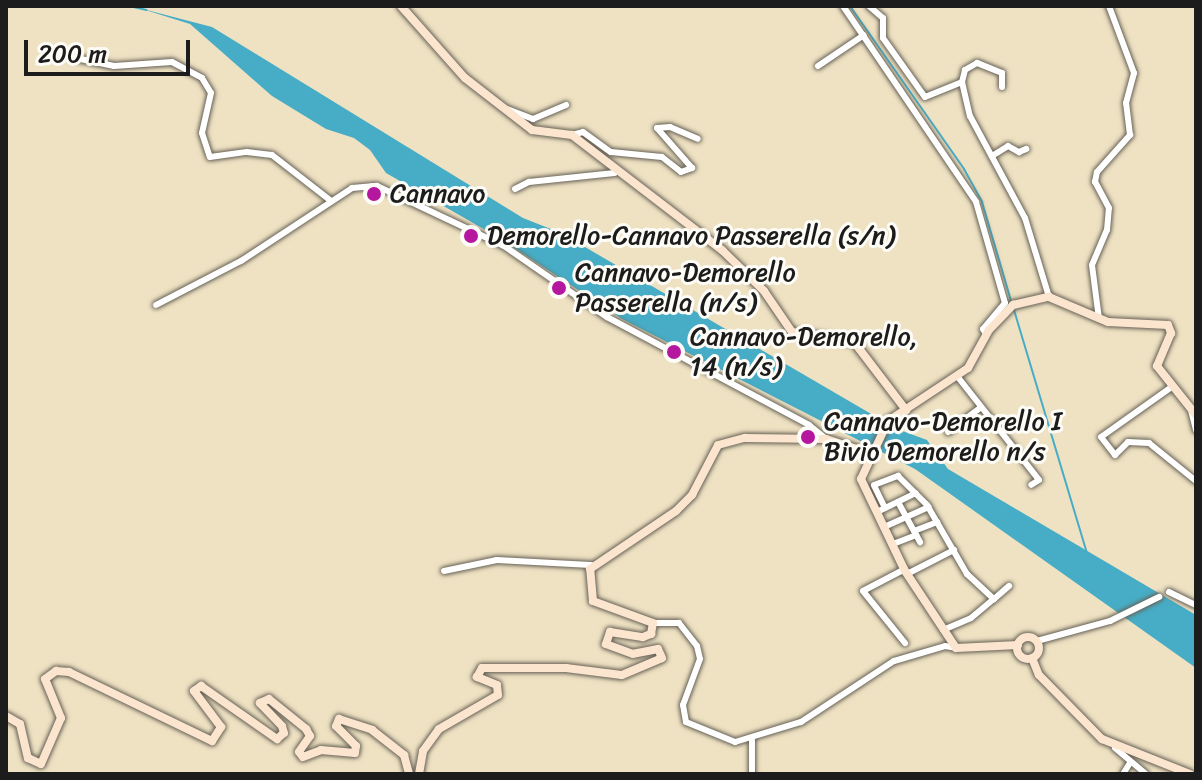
<!DOCTYPE html>
<html>
<head>
<meta charset="utf-8">
<style>
	body { margin:0 }
	#map { position:relative; width:1202px; height:780px; overflow:hidden; background:#efe2c3; font-family:Sriracha,sans-serif }
	div>[style] { position:absolute }
	[style*='--x'] { left:calc(var(--x)*1px); top:calc(var(--y)*1px); width:calc(var(--w)*1px); rotate:calc(var(--a)*1deg) }
	.water>* { inset:0; background:#47adc6 }
	.stream>* { height:2px; margin:-1px; padding:0 1px; transform-origin:1px; border-radius:1px; background:#47adc6 }
	.roads { filter:drop-shadow(0 0 2px #666156) drop-shadow(0 0 2px #666156) }
	.street>* { height:6px; margin:-3px; padding:0 3px; transform-origin:3px; border-radius:3px; background:#fff }
	.secondary>* { height:8px; margin:-4px; padding:0 4px; transform-origin:4px; border-radius:4px; background:#fce5cf }
	.secondary>.ring { margin:-4px; padding:0; box-sizing:content-box; background:none; border:8px solid #fce5cf; border-radius:50% }
	.dots>* { width:22px; height:22px; translate:-50% -50%; box-sizing:border-box; border:4px solid #fdfcf7; border-radius:50% }
	span { translate:-50% -50%; white-space:nowrap; text-align:center; line-height:1.15; -webkit-text-stroke:6px #fdfcf7; paint-order:stroke }
	.poi-label { font-size:26px; color:#1c1c1c }
	.left { translate:0 -50%; text-align:left }
	.frame { position:absolute; inset:0; border:8px solid #1c1c1c; pointer-events:none }
	.scale { position:absolute; left:24px; top:40px; width:166px; height:36px; box-sizing:border-box; border:4px solid #1c1c1c; border-top:0; padding-left:10px; font-size:24px; line-height:28px; white-space:nowrap; color:#1c1c1c; -webkit-text-stroke:6px #fdfcf7; paint-order:stroke }
</style>
</head>
<body>
<div id="map">
	<div class="water">
		<div style="clip-path:polygon(139px 8px,212px 27px,523px 218px,561px 233px,897px 429px,927px 440px,948px 469px,1196px 615px,1196px 668px,915px 469px,622px 319px,501px 239px,386px 173px,370px 150px,354px 138px,326px 129px,272px 96px,190px 24px)"></div>
	</div>
	<div class="stream">
		<div style="--x:129;--y:6;--w:18;--a:13"></div>
		<div style="--x:850;--y:6;--w:199;--a:55"></div>
		<div style="--x:964;--y:169;--w:38;--a:61"></div>
		<div style="--x:982;--y:202;--w:106;--a:73.6"></div>
		<div style="--x:6;--y:7;--w:72;--a:-0.8"></div>
		<div style="--x:1014;--y:310;--w:254;--a:73.3"></div>
	</div>
	<div class="roads">
		<div class="street">
			<div style="--x:843;--y:6;--w:237;--a:55.8"></div>
			<div style="--x:976;--y:202;--w:105;--a:74"></div>
			<div style="--x:1005;--y:303;--w:34;--a:130"></div>
			<div style="--x:983;--y:329;--w:6;--a:59"></div>
			<div style="--x:869;--y:6;--w:18;--a:41"></div>
			<div style="--x:883;--y:18;--w:20;--a:90"></div>
			<div style="--x:883;--y:38;--w:72;--a:54.6"></div>
			<div style="--x:925;--y:97;--w:40;--a:-22"></div>
			<div style="--x:71;--y:57;--w:44;--a:11.8"></div>
			<div style="--x:114;--y:66;--w:58;--a:-3.9"></div>
			<div style="--x:172;--y:62;--w:34;--a:28"></div>
			<div style="--x:202;--y:78;--w:17;--a:59"></div>
			<div style="--x:211;--y:93;--w:41;--a:102.7"></div>
			<div style="--x:202;--y:133;--w:25;--a:72"></div>
			<div style="--x:210;--y:157;--w:37;--a:-8"></div>
			<div style="--x:247;--y:152;--w:25;--a:7"></div>
			<div style="--x:272;--y:155;--w:75;--a:37.9"></div>
			<div style="--x:818;--y:66;--w:55;--a:-34"></div>
			<div style="--x:1002;--y:87;--w:14;--a:-90"></div>
			<div style="--x:1002;--y:73;--w:27;--a:-158"></div>
			<div style="--x:977;--y:63;--w:14;--a:150"></div>
			<div style="--x:965;--y:70;--w:12;--a:104"></div>
			<div style="--x:962;--y:82;--w:35;--a:77"></div>
			<div style="--x:970;--y:116;--w:116;--a:61.7"></div>
			<div style="--x:1025;--y:218;--w:83;--a:73.1"></div>
			<div style="--x:507;--y:109;--w:28;--a:21"></div>
			<div style="--x:533;--y:119;--w:36;--a:-23"></div>
			<div style="--x:572;--y:135;--w:11;--a:-15"></div>
			<div style="--x:583;--y:132;--w:34;--a:36"></div>
			<div style="--x:611;--y:152;--w:51;--a:5.6"></div>
			<div style="--x:662;--y:157;--w:24;--a:38"></div>
			<div style="--x:681;--y:172;--w:12;--a:-20"></div>
			<div style="--x:692;--y:168;--w:53;--a:-131.2"></div>
			<div style="--x:657;--y:128;--w:13;--a:-4"></div>
			<div style="--x:670;--y:127;--w:30;--a:23"></div>
			<div style="--x:992;--y:156;--w:19;--a:-32"></div>
			<div style="--x:1008;--y:146;--w:13;--a:29"></div>
			<div style="--x:1019;--y:152;--w:8;--a:-23"></div>
			<div style="--x:515;--y:189;--w:16;--a:-27"></div>
			<div style="--x:529;--y:182;--w:86;--a:-6"></div>
			<div style="--x:156;--y:305;--w:96;--a:-27.4"></div>
			<div style="--x:241;--y:261;--w:133;--a:-33.3"></div>
			<div style="--x:352;--y:188;--w:25;--a:-5"></div>
			<div style="--x:377;--y:186;--w:140;--a:25.3"></div>
			<div style="--x:504;--y:246;--w:125;--a:34.6"></div>
			<div style="--x:607;--y:317;--w:229;--a:28.1"></div>
			<div style="--x:809;--y:425;--w:22;--a:39"></div>
			<div style="--x:1099;--y:319;--w:54;--a:-97.4"></div>
			<div style="--x:1092;--y:265;--w:38;--a:-67"></div>
			<div style="--x:1107;--y:230;--w:22;--a:-85"></div>
			<div style="--x:1109;--y:208;--w:30;--a:-118"></div>
			<div style="--x:1095;--y:182;--w:10;--a:-79"></div>
			<div style="--x:1097;--y:172;--w:50;--a:-48.3"></div>
			<div style="--x:1130;--y:135;--w:32;--a:-97"></div>
			<div style="--x:1126;--y:103;--w:31;--a:-75"></div>
			<div style="--x:1134;--y:73;--w:72;--a:-110.5"></div>
			<div style="--x:957;--y:376;--w:132;--a:51.7"></div>
			<div style="--x:1039;--y:480;--w:9;--a:148"></div>
			<div style="--x:1173;--y:386;--w:88;--a:144.7"></div>
			<div style="--x:1101;--y:437;--w:23;--a:52"></div>
			<div style="--x:1115;--y:455;--w:18;--a:-45"></div>
			<div style="--x:1128;--y:442;--w:21;--a:3"></div>
			<div style="--x:1149;--y:443;--w:60;--a:39"></div>
			<div style="--x:1191;--y:410;--w:21;--a:76"></div>
			<div style="--x:948;--y:432;--w:39;--a:-37"></div>
			<div style="--x:898;--y:502;--w:46;--a:61.2"></div>
			<div style="--x:885;--y:508;--w:25;--a:-116"></div>
			<div style="--x:874;--y:485;--w:26;--a:-21"></div>
			<div style="--x:898;--y:476;--w:41;--a:45"></div>
			<div style="--x:927;--y:505;--w:80;--a:59.9"></div>
			<div style="--x:967;--y:574;--w:37;--a:43"></div>
			<div style="--x:994;--y:599;--w:20;--a:-41"></div>
			<div style="--x:877;--y:512;--w:43;--a:-26"></div>
			<div style="--x:884;--y:527;--w:49;--a:-24"></div>
			<div style="--x:914;--y:531;--w:25;--a:-21"></div>
			<div style="--x:893;--y:544;--w:25;--a:-21"></div>
			<div style="--x:905;--y:569;--w:47;--a:152.4"></div>
			<div style="--x:863;--y:591;--w:67;--a:51.1"></div>
			<div style="--x:444;--y:571;--w:54;--a:-11.7"></div>
			<div style="--x:497;--y:560;--w:94;--a:3"></div>
			<div style="--x:907;--y:574;--w:53;--a:-27.1"></div>
			<div style="--x:1169;--y:592;--w:30;--a:26"></div>
			<div style="--x:653;--y:623;--w:26;--a:0"></div>
			<div style="--x:679;--y:623;--w:29;--a:52"></div>
			<div style="--x:697;--y:646;--w:13;--a:77"></div>
			<div style="--x:700;--y:659;--w:49;--a:110.3"></div>
			<div style="--x:683;--y:705;--w:17;--a:80"></div>
			<div style="--x:686;--y:722;--w:53;--a:22.2"></div>
			<div style="--x:735;--y:742;--w:69;--a:-16.9"></div>
			<div style="--x:801;--y:722;--w:111;--a:-33.3"></div>
			<div style="--x:894;--y:661;--w:53;--a:-16.4"></div>
			<div style="--x:945;--y:646;--w:11;--a:10"></div>
			<div style="--x:943;--y:630;--w:30;--a:-23"></div>
			<div style="--x:971;--y:618;--w:30;--a:-40"></div>
			<div style="--x:1037;--y:641;--w:76;--a:-15.3"></div>
			<div style="--x:1110;--y:621;--w:55;--a:-26.1"></div>
			<div style="--x:1115;--y:748;--w:40;--a:40"></div>
			<div style="--x:752;--y:774;--w:34;--a:-90"></div>
			<div style="--x:1123;--y:774;--w:13;--a:-58"></div>
		</div>
		<div class="secondary">
			<div style="--x:401;--y:6;--w:96;--a:48.4"></div>
			<div style="--x:465;--y:78;--w:85;--a:37.8"></div>
			<div style="--x:532;--y:130;--w:40;--a:7.1"></div>
			<div style="--x:572;--y:135;--w:189;--a:37.5"></div>
			<div style="--x:722;--y:250;--w:59;--a:44.3"></div>
			<div style="--x:764;--y:291;--w:50;--a:55.7"></div>
			<div style="--x:792;--y:332;--w:63;--a:9.2"></div>
			<div style="--x:854;--y:342;--w:86;--a:52.6"></div>
			<div class="ring" style="left:1017px;top:637px;width:14px;height:14px"></div>
			<div style="--x:1018;--y:645;--w:62;--a:177.2"></div>
			<div style="--x:956;--y:648;--w:92;--a:-123.5"></div>
			<div style="--x:905;--y:571;--w:102;--a:-115.6"></div>
			<div style="--x:861;--y:479;--w:64;--a:-65"></div>
			<div style="--x:888;--y:421;--w:96;--a:-33.5"></div>
			<div style="--x:968;--y:368;--w:43;--a:-61.1"></div>
			<div style="--x:989;--y:330;--w:35;--a:-46"></div>
			<div style="--x:1013;--y:305;--w:37;--a:-13"></div>
			<div style="--x:1049;--y:297;--w:64;--a:23"></div>
			<div style="--x:1108;--y:322;--w:60;--a:2.9"></div>
			<div style="--x:1168;--y:325;--w:9;--a:69"></div>
			<div style="--x:1171;--y:333;--w:36;--a:113"></div>
			<div style="--x:1157;--y:366;--w:63;--a:51.5"></div>
			<div style="--x:1032;--y:658;--w:18;--a:68"></div>
			<div style="--x:1039;--y:675;--w:90;--a:45.5"></div>
			<div style="--x:1102;--y:739;--w:95;--a:21.7"></div>
			<div style="--x:6;--y:716;--w:16;--a:30"></div>
			<div style="--x:20;--y:724;--w:35;--a:77"></div>
			<div style="--x:28;--y:758;--w:14;--a:25"></div>
			<div style="--x:41;--y:764;--w:50;--a:-66.5"></div>
			<div style="--x:61;--y:718;--w:42;--a:-112.3"></div>
			<div style="--x:45;--y:679;--w:14;--a:-36"></div>
			<div style="--x:56;--y:671;--w:13;--a:4"></div>
			<div style="--x:69;--y:672;--w:159;--a:25.8"></div>
			<div style="--x:212;--y:741;--w:17;--a:-57"></div>
			<div style="--x:221;--y:727;--w:45;--a:-126.9"></div>
			<div style="--x:194;--y:691;--w:9;--a:-36"></div>
			<div style="--x:201;--y:686;--w:93;--a:34.9"></div>
			<div style="--x:277;--y:739;--w:9;--a:-41"></div>
			<div style="--x:284;--y:733;--w:7;--a:-106"></div>
			<div style="--x:282;--y:726;--w:32;--a:-134"></div>
			<div style="--x:260;--y:703;--w:10;--a:-24"></div>
			<div style="--x:269;--y:699;--w:48;--a:39"></div>
			<div style="--x:306;--y:729;--w:8;--a:60"></div>
			<div style="--x:310;--y:736;--w:19;--a:125"></div>
			<div style="--x:299;--y:752;--w:6;--a:51"></div>
			<div style="--x:303;--y:757;--w:19;--a:-21"></div>
			<div style="--x:321;--y:750;--w:34;--a:5"></div>
			<div style="--x:355;--y:753;--w:7;--a:-82"></div>
			<div style="--x:356;--y:746;--w:28;--a:-135"></div>
			<div style="--x:336;--y:726;--w:8;--a:-67"></div>
			<div style="--x:339;--y:719;--w:35;--a:18"></div>
			<div style="--x:372;--y:730;--w:41;--a:38"></div>
			<div style="--x:404;--y:755;--w:20;--a:75"></div>
			<div style="--x:419;--y:774;--w:23;--a:-80"></div>
			<div style="--x:423;--y:751;--w:27;--a:-54"></div>
			<div style="--x:439;--y:729;--w:68;--a:-30"></div>
			<div style="--x:498;--y:695;--w:10;--a:-96"></div>
			<div style="--x:497;--y:685;--w:22;--a:-158"></div>
			<div style="--x:477;--y:677;--w:10;--a:-61"></div>
			<div style="--x:482;--y:668;--w:84;--a:0"></div>
			<div style="--x:566;--y:668;--w:56;--a:7.1"></div>
			<div style="--x:622;--y:675;--w:43;--a:-23"></div>
			<div style="--x:662;--y:658;--w:10;--a:-114"></div>
			<div style="--x:658;--y:649;--w:25;--a:169"></div>
			<div style="--x:633;--y:654;--w:29;--a:-160"></div>
			<div style="--x:606;--y:644;--w:13;--a:-72"></div>
			<div style="--x:610;--y:632;--w:33;--a:9"></div>
			<div style="--x:643;--y:637;--w:9;--a:-21"></div>
			<div style="--x:651;--y:634;--w:11;--a:-80"></div>
			<div style="--x:653;--y:623;--w:64;--a:-159.9"></div>
			<div style="--x:593;--y:601;--w:32;--a:-95"></div>
			<div style="--x:590;--y:569;--w:104;--a:-34"></div>
			<div style="--x:676;--y:511;--w:23;--a:-45"></div>
			<div style="--x:692;--y:495;--w:56;--a:-62.5"></div>
			<div style="--x:718;--y:445;--w:28;--a:-15"></div>
			<div style="--x:745;--y:438;--w:81;--a:0.7"></div>
			<div style="--x:826;--y:439;--w:48;--a:18.1"></div>
		</div>
	</div>
	<div class="dots">
		<div style="left:374px;top:194px;background:#b5179e"></div>
		<div style="left:471px;top:236px;background:#b5179e"></div>
		<div style="left:559px;top:288px;background:#b5179e"></div>
		<div style="left:674px;top:352px;background:#b5179e"></div>
		<div style="left:808px;top:437px;background:#b5179e"></div>
	</div>
	<div class="poi-label">
		<span class="left" style="left:390px;top:194px">Cannavo</span>
		<span class="left" style="left:487px;top:236px">Demorello-Cannavo Passerella (s/n)</span>
		<span class="left" style="left:575px;top:288px">Cannavo-Demorello<br>Passerella (n/s)</span>
		<span class="left" style="left:690px;top:352px">Cannavo-Demorello,<br>14 (n/s)</span>
		<span class="left" style="left:824px;top:437px">Cannavo-Demorello I<br>Bivio Demorello n/s</span>
	</div>
	<div class="frame"></div>
	<div class="scale">200 m</div>
</div>
</body>
</html>
